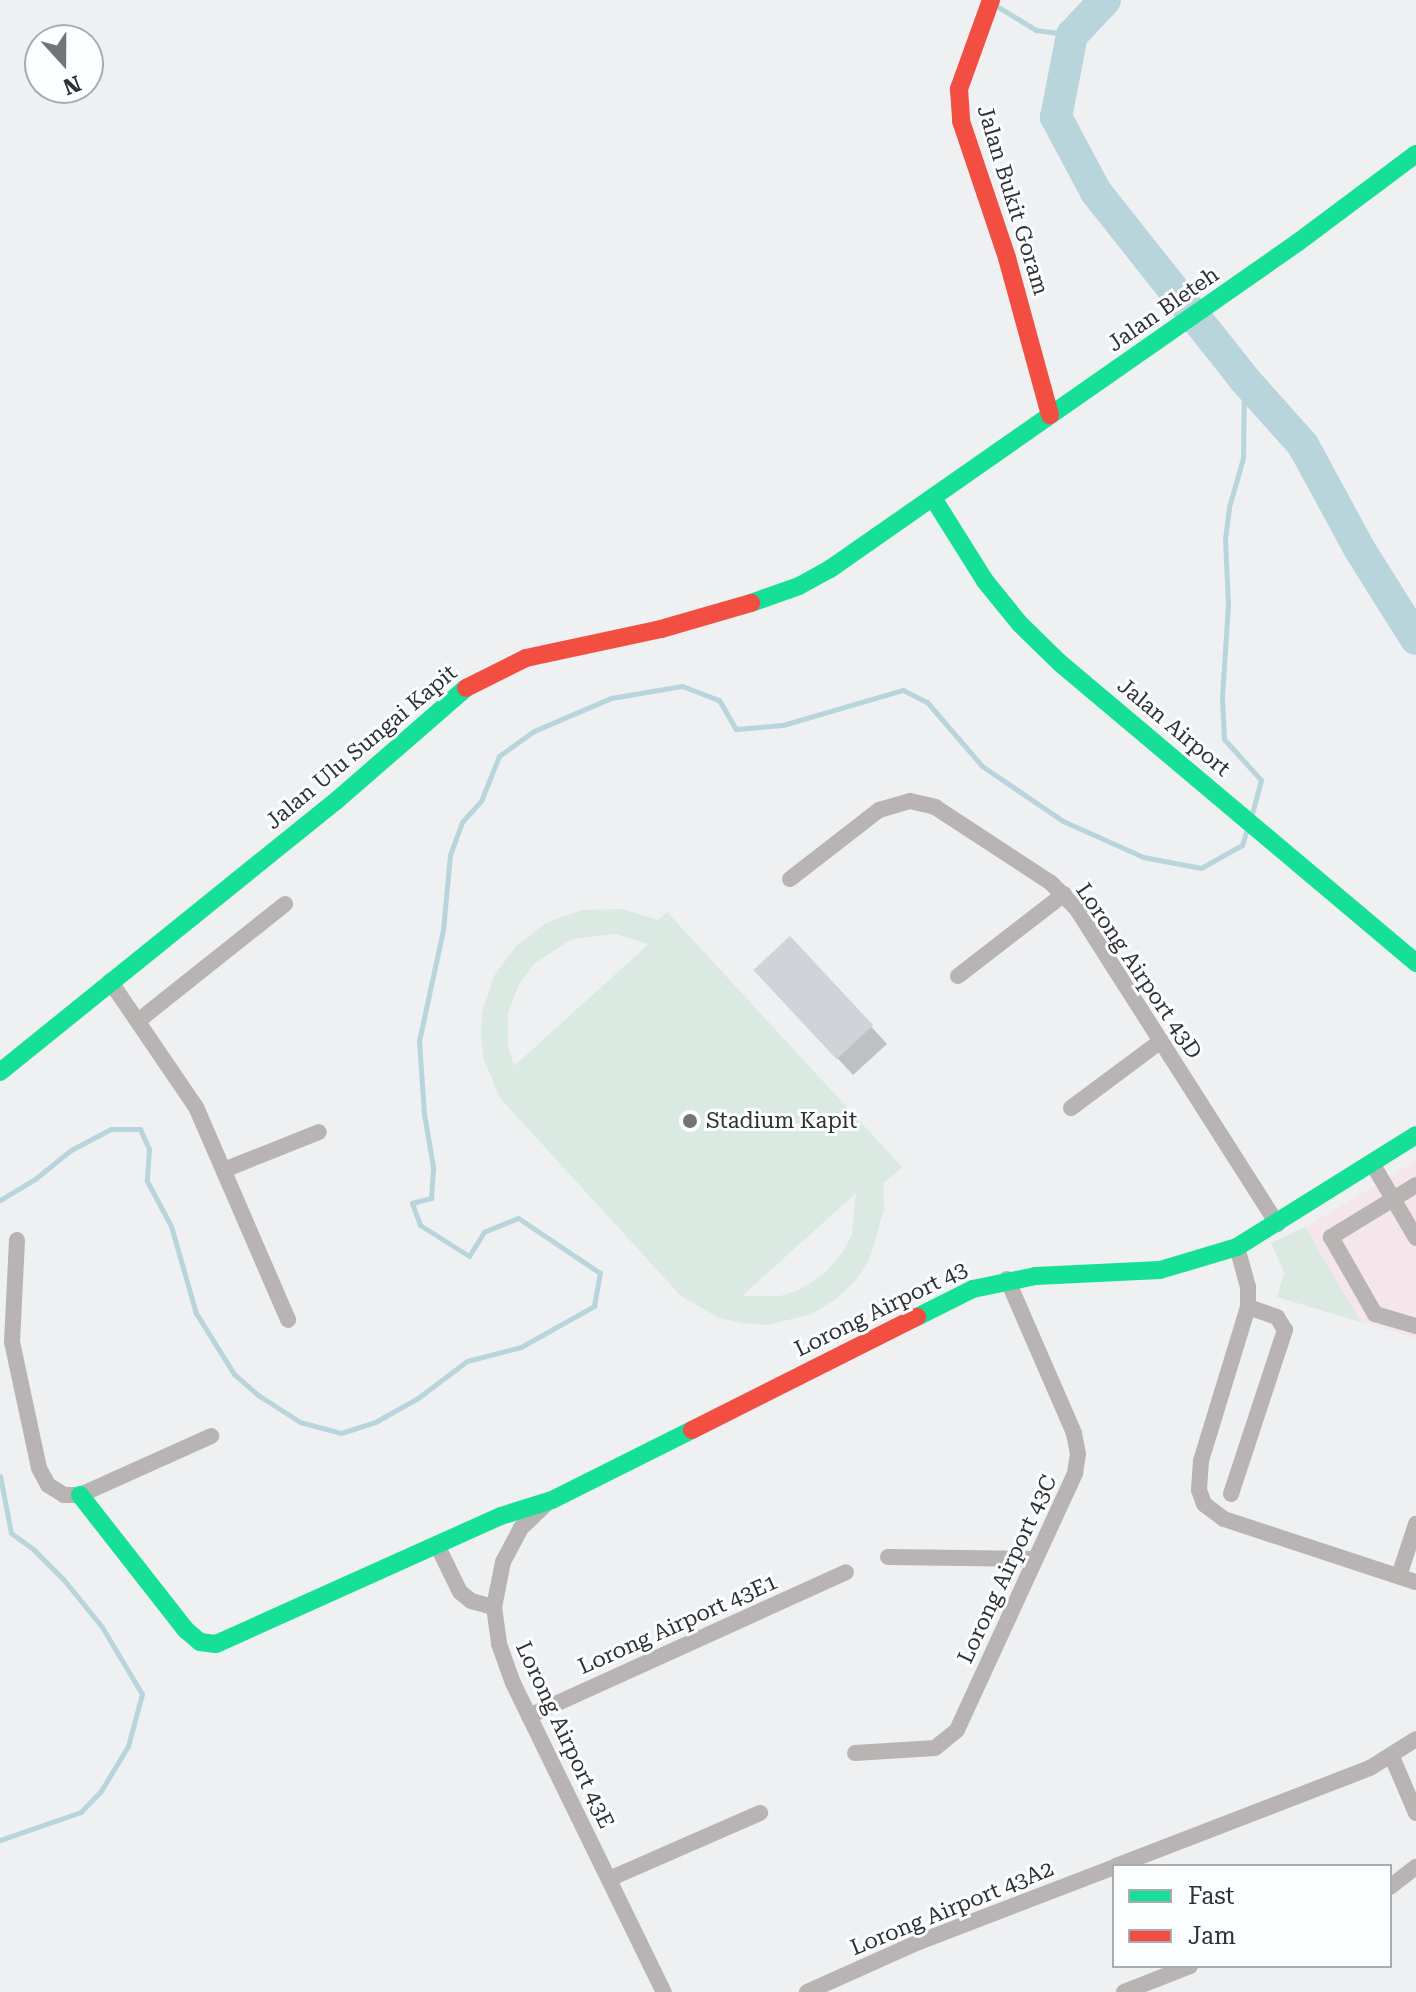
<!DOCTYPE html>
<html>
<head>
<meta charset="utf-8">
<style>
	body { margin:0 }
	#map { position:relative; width:1416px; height:1992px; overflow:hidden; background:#eef0f2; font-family:"Roboto Serif",serif }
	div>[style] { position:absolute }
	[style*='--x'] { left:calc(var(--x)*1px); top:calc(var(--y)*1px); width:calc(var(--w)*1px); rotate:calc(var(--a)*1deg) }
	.commercial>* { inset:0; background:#f4e6ea }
	.green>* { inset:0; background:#dae9e1 }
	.shadow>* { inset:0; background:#0003 }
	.stream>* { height:5px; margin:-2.5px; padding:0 2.5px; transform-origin:2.5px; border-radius:2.5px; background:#b9d5dc }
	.river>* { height:32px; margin:-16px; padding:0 16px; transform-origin:16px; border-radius:16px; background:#b9d5dc }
	.building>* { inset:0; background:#d2d2d9; transform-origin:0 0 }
	.street>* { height:16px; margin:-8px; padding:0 8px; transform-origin:8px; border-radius:8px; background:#b8b4b4 }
	.fast>* { height:18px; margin:-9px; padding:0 9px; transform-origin:9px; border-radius:9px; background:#16e098 }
	.jam>* { height:18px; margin:-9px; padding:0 9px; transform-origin:9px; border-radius:9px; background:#f24e42 }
	.dots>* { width:22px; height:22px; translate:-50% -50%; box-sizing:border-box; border:4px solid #fbfdff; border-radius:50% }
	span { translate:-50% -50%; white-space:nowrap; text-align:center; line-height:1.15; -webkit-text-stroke:6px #fbfdff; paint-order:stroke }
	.street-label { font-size:22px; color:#2f3132 }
	.poi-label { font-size:22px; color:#2f3132 }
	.left { translate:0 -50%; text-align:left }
	.legend { position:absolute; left:1112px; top:1864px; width:280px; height:104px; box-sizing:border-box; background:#fbfdff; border:2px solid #a9abad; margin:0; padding:10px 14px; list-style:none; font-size:24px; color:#2f3132 }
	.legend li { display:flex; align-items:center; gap:16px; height:40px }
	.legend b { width:40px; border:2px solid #a9abad }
	.north { position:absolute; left:24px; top:24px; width:80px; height:80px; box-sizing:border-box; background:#fbfdff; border:2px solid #a9abad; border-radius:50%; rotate:159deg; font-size:22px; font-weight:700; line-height:32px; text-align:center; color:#2f3132 }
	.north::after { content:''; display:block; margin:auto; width:28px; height:36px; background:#727475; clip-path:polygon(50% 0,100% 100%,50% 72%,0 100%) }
</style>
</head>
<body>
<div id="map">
	<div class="commercial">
		<div style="clip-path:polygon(1416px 1161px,1416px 1338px,1361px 1322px,1305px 1227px)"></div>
	</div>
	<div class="green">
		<div style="clip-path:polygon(evenodd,622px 909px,658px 920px,667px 912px,902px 1167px,883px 1184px,884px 1209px,870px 1258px,857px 1279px,836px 1299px,812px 1314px,767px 1325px,743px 1323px,719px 1318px,681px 1296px,500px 1098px,484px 1060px,481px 1036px,482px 1013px,494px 976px,516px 946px,546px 923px,582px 910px,622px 909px,615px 934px,649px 944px,514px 1066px,508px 1046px,508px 1013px,519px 984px,535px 963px,572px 939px,615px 934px,622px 909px,856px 1193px,852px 1234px,843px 1252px,824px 1274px,799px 1290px,780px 1296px,742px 1296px,856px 1193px)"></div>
		<div style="clip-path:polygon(1305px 1227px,1361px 1322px,1277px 1297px,1284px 1273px,1271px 1243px)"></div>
	</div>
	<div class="shadow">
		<div style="clip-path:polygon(806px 955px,887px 1044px,853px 1075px,756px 970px)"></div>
	</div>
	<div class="stream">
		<div style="--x:995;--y:5;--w:48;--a:31.4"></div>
		<div style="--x:1036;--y:30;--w:36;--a:8"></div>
		<div style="--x:1244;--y:379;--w:79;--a:90.7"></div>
		<div style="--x:1243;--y:458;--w:51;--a:105.9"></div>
		<div style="--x:1229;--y:507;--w:32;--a:97"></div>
		<div style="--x:1225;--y:539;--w:65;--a:87.4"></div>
		<div style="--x:1228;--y:604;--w:93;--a:93.7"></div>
		<div style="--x:1222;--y:697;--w:42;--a:87.3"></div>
		<div style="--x:1224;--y:739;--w:55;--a:47.9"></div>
		<div style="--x:1261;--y:780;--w:38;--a:105"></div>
		<div style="--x:0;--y:1200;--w:41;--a:-31"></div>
		<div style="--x:35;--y:1179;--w:46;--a:-38.9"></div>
		<div style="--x:71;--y:1150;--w:45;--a:-27.7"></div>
		<div style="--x:111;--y:1129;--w:29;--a:0"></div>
		<div style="--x:140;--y:1129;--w:22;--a:66"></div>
		<div style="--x:149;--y:1149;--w:32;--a:94"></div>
		<div style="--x:147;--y:1181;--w:51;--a:61.9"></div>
		<div style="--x:171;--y:1226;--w:91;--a:74"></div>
		<div style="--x:196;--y:1313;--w:72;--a:58.1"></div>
		<div style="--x:234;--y:1374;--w:32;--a:41"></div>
		<div style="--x:258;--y:1395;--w:50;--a:32.7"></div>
		<div style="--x:300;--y:1422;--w:42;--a:15"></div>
		<div style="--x:341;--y:1433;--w:38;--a:-18"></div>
		<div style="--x:377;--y:1421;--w:47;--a:-29.3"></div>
		<div style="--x:418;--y:1398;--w:61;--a:-37.1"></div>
		<div style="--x:467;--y:1361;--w:56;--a:-14.5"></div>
		<div style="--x:521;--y:1347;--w:84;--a:-29.3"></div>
		<div style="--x:594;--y:1306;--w:34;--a:-80"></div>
		<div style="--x:600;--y:1273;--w:99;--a:-146.1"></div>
		<div style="--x:518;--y:1218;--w:37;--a:158"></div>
		<div style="--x:484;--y:1232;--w:28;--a:122"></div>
		<div style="--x:469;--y:1256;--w:58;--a:-147.7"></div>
		<div style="--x:420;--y:1225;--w:23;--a:-110"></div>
		<div style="--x:412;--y:1203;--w:20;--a:-15"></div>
		<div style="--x:431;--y:1198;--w:31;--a:-86"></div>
		<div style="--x:433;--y:1167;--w:54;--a:-99.6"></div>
		<div style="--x:424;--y:1114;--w:73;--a:-93.9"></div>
		<div style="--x:419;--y:1041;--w:114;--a:-77.8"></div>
		<div style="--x:443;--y:930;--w:75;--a:-84.7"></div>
		<div style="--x:450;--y:855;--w:35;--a:-70"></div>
		<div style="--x:462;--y:822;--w:28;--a:-48"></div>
		<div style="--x:481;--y:801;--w:48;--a:-68.2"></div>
		<div style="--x:499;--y:756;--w:43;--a:-35.5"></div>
		<div style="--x:534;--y:731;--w:84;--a:-23.2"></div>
		<div style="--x:611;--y:698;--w:72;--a:-9.6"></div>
		<div style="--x:682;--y:686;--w:40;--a:21"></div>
		<div style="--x:719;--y:700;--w:34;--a:60"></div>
		<div style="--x:736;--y:729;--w:47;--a:-4.9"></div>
		<div style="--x:783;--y:725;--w:125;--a:-16.3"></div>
		<div style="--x:903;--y:690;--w:27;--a:27"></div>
		<div style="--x:927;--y:702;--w:84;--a:49.3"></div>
		<div style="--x:982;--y:766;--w:98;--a:34.2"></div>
		<div style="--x:1063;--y:821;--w:88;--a:24.2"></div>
		<div style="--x:1143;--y:857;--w:59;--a:10.7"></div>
		<div style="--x:1201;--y:868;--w:47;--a:-29.3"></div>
		<div style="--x:1242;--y:845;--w:16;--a:-72"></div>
		<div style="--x:0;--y:1476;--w:58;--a:79.1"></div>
		<div style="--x:11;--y:1533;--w:29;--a:36"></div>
		<div style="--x:34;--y:1550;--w:42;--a:45"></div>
		<div style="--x:64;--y:1580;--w:60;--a:51"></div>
		<div style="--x:102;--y:1627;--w:78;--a:59.2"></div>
		<div style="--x:142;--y:1694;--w:54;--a:105.1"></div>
		<div style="--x:128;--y:1746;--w:52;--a:121"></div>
		<div style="--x:101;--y:1791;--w:29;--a:134"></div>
		<div style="--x:81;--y:1812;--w:86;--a:160.9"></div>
	</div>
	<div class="river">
		<div style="--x:1105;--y:0;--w:48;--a:133.3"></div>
		<div style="--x:1072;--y:35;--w:84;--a:101"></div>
		<div style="--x:1056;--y:117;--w:85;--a:61.9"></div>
		<div style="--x:1096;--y:192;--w:238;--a:51.6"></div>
		<div style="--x:1244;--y:379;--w:89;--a:48.2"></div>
		<div style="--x:1303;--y:445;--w:119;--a:61.5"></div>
		<div style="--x:1360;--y:550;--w:105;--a:57.8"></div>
	</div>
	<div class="building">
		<div style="left:790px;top:936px;width:122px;height:50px;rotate:47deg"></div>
	</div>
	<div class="street">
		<div style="--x:790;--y:879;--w:113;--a:-37.8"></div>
		<div style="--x:879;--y:810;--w:32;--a:-16"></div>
		<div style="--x:910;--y:801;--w:26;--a:13"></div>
		<div style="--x:935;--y:807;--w:139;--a:33.2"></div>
		<div style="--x:1051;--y:883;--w:35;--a:45"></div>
		<div style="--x:1076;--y:908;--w:375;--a:57.5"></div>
		<div style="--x:958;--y:976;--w:134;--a:-37.7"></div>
		<div style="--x:110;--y:981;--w:153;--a:55.7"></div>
		<div style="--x:196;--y:1107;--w:232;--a:66.6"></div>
		<div style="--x:138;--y:1021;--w:188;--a:-38.5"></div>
		<div style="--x:1071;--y:1108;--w:112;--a:-36.7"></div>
		<div style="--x:1372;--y:1163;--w:87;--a:59.6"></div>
		<div style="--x:224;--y:1170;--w:102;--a:-21.8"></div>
		<div style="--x:1416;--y:1185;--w:100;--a:148.5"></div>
		<div style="--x:1331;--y:1237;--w:89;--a:60.3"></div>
		<div style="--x:1375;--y:1314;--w:43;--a:16.3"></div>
		<div style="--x:17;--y:1240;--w:102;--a:92.8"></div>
		<div style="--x:12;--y:1342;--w:129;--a:77.9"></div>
		<div style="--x:39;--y:1468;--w:19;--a:62"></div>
		<div style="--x:48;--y:1485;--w:19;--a:32"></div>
		<div style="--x:64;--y:1495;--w:16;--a:0"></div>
		<div style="--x:80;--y:1495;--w:144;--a:-24.2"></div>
		<div style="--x:1237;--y:1247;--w:41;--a:74.6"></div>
		<div style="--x:1248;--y:1287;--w:20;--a:90"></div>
		<div style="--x:1248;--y:1307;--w:161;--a:107"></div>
		<div style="--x:1201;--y:1461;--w:29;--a:94"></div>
		<div style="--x:1199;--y:1490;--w:15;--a:70"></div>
		<div style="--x:1204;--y:1504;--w:25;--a:37"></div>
		<div style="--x:1224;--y:1519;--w:202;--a:18.2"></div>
		<div style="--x:1231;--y:1494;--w:173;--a:-71.8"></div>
		<div style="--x:1285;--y:1330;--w:15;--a:-122"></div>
		<div style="--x:1277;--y:1317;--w:31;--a:-161"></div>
		<div style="--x:546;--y:1504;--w:35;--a:136"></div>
		<div style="--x:521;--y:1528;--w:38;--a:118"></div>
		<div style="--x:503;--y:1562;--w:46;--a:101.3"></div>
		<div style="--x:494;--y:1607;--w:37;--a:82"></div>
		<div style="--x:499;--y:1644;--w:41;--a:70.3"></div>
		<div style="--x:513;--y:1683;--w:344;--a:64"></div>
		<div style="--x:437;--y:1545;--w:52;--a:63.9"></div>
		<div style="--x:460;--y:1592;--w:14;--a:39"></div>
		<div style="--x:471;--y:1601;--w:24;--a:15"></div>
		<div style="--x:888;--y:1557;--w:147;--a:0.8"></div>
		<div style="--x:1399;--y:1576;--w:55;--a:-71.9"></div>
		<div style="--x:529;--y:1716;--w:348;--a:-24.4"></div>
		<div style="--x:855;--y:1753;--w:80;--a:-3.6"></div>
		<div style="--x:935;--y:1748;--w:28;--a:-39"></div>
		<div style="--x:957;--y:1730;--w:283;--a:-65.3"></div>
		<div style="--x:1075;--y:1473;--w:19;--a:-81"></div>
		<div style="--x:1078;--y:1454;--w:21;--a:-101"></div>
		<div style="--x:1074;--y:1433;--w:168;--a:-113.5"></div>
		<div style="--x:1392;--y:1757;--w:61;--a:66.8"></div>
		<div style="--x:1116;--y:1866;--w:272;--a:-21.1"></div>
		<div style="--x:1370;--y:1768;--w:54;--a:-32.2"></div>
		<div style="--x:609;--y:1879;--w:165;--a:-23.6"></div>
		<div style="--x:1390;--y:1887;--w:33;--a:-38"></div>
		<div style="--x:807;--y:1992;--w:123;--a:-24.1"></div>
		<div style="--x:919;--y:1942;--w:209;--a:-21"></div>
		<div style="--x:1124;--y:1992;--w:71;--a:-21.5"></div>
	</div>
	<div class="fast">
		<div style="--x:933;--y:498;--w:98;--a:57.9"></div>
		<div style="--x:985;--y:581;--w:55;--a:50.9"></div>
		<div style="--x:1020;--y:624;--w:56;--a:44.3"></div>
		<div style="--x:1060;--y:663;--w:466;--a:40.1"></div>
		<div style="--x:751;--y:603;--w:51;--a:-19.5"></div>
		<div style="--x:799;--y:586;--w:35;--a:-29"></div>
		<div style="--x:830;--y:569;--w:570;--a:-34.92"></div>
		<div style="--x:1297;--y:243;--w:149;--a:-36.8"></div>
		<div style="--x:0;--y:1072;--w:432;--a:-38.9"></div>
		<div style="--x:336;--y:801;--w:172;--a:-41"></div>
		<div style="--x:917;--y:1317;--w:63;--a:-26.6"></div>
		<div style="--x:973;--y:1289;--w:64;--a:-11.7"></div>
		<div style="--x:1036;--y:1276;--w:124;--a:-2.8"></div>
		<div style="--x:1160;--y:1270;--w:80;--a:-16.6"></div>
		<div style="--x:1237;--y:1247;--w:211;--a:-32"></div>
		<div style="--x:80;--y:1495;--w:172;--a:51.9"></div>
		<div style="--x:186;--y:1630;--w:18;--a:41"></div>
		<div style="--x:200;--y:1642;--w:16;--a:7"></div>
		<div style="--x:216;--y:1644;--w:312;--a:-24.2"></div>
		<div style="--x:501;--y:1516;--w:53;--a:-17.4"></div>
		<div style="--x:552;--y:1500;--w:157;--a:-26.6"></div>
	</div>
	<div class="jam">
		<div style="--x:991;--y:0;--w:95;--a:109.8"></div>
		<div style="--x:959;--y:89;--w:32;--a:86"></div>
		<div style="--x:961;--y:121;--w:145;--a:71.4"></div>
		<div style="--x:1007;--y:258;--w:163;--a:74.7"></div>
		<div style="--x:466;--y:688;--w:67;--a:-26.6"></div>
		<div style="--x:526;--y:658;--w:138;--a:-12.1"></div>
		<div style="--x:661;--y:629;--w:94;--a:-16.1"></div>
		<div style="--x:692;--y:1430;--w:252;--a:-26.7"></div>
	</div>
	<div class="dots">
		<div style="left:690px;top:1121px;background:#727475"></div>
	</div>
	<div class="street-label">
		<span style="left:1013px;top:200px;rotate:73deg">Jalan Bukit Goram</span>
		<span style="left:1163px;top:309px;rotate:-35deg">Jalan Bleteh</span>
		<span style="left:1174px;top:727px;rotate:40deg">Jalan Airport</span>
		<span style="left:361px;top:747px;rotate:-40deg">Jalan Ulu Sungai Kapit</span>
		<span style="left:1139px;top:971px;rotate:56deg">Lorong Airport 43D</span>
		<span style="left:881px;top:1309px;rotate:-26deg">Lorong Airport 43</span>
		<span style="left:1007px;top:1569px;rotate:-65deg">Lorong Airport 43C</span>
		<span style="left:678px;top:1624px;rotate:-24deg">Lorong Airport 43E1</span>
		<span style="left:565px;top:1735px;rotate:65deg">Lorong Airport 43E</span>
		<span style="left:952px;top:1908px;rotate:-22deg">Lorong Airport 43A2</span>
	</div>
	<div class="poi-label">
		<span class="left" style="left:706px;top:1121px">Stadium Kapit</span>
	</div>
	<ul class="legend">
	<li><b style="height:10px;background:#16e098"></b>Fast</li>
	<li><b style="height:10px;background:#f24e42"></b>Jam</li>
	</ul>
	<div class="north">N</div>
</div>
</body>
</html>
